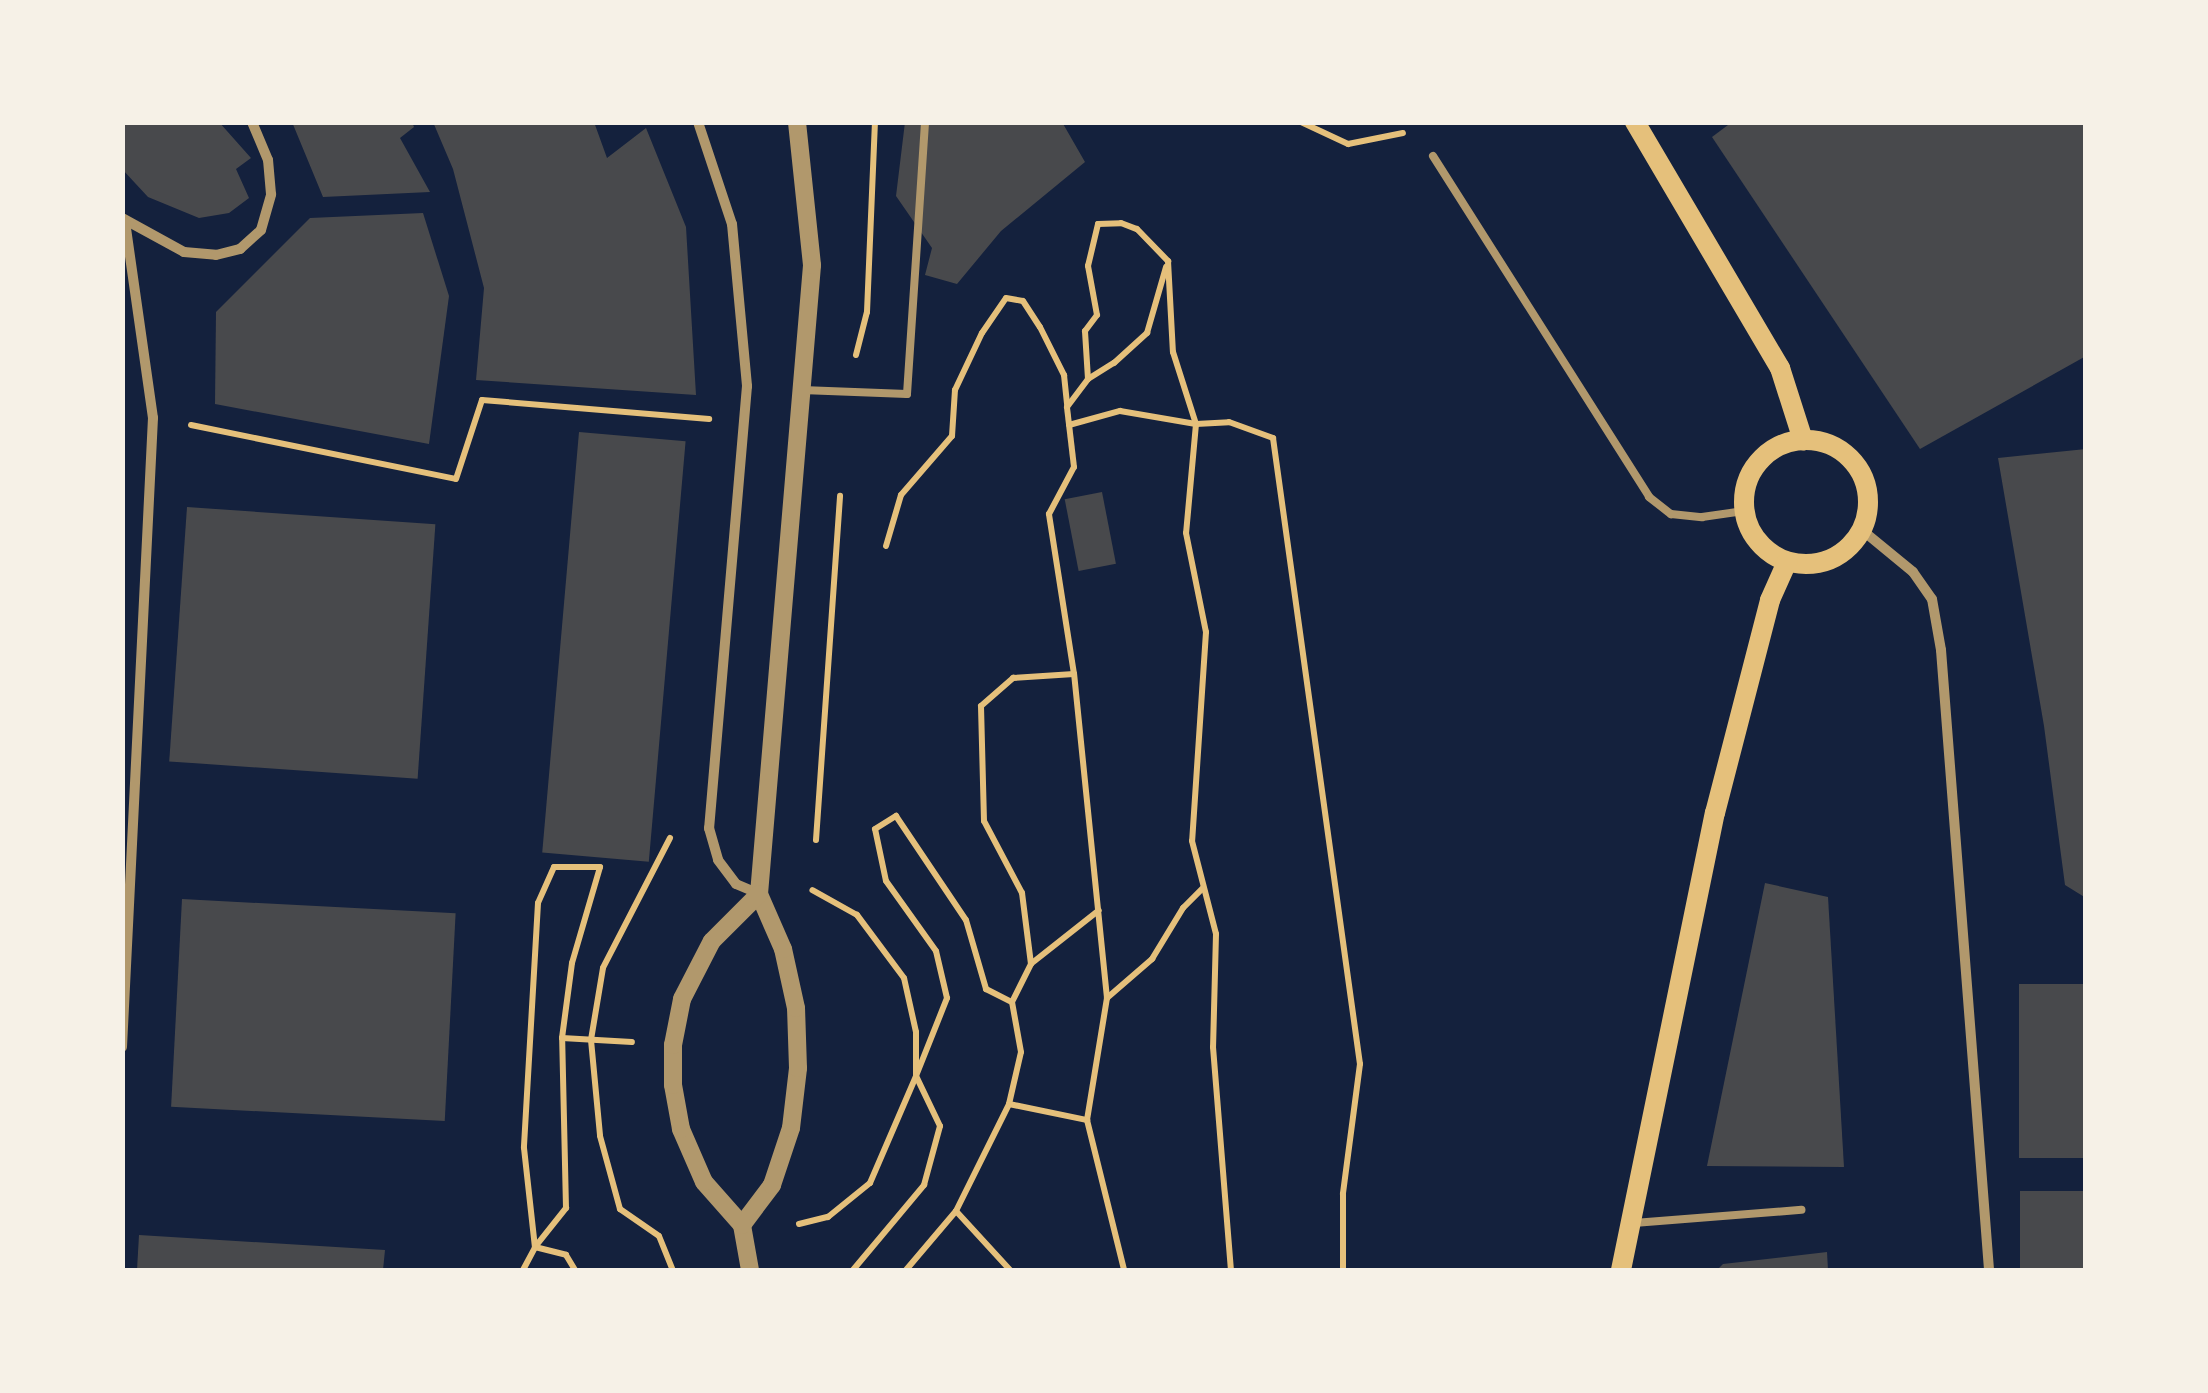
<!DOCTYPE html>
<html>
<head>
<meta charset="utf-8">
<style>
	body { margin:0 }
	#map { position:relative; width:2208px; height:1393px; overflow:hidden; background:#14213d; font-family:Commissioner,sans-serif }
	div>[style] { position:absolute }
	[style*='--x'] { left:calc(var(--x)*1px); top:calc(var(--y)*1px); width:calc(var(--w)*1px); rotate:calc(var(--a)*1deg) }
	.building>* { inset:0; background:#48494c; transform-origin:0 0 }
	.path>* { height:6px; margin:-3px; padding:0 3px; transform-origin:3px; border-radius:3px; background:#e5c07b }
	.service>* { height:8px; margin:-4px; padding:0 4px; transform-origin:4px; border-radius:4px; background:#b1986c }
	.minor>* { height:10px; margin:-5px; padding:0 5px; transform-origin:5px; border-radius:5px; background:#b1986c }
	.tertiary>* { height:18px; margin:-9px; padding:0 9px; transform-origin:9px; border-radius:9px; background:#b1986c }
	.secondary>* { height:20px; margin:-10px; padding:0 10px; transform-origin:10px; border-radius:10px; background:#e5c07b }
	.secondary>.ring { margin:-10px; padding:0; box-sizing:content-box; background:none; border:20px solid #e5c07b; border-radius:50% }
	span { translate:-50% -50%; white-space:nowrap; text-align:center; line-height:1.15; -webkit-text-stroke:8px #f6f1e7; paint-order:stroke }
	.frame { position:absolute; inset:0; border:125px solid #f6f1e7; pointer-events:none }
</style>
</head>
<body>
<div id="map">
	<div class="building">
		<div style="clip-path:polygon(122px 122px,219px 122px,251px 158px,236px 169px,249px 198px,229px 213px,199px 218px,148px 197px,122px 169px)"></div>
		<div style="clip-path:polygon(292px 122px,412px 122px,414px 127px,400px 138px,430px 192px,323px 197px)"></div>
		<div style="clip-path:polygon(433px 122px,594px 122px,607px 158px,646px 128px,686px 227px,696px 395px,476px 380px,484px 288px,453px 169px)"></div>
		<div style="clip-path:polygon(905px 122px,1062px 122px,1085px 162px,1001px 231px,957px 284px,925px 275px,932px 248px,896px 196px)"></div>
		<div style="clip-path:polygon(1732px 122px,2086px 122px,2086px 356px,1920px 449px,1712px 137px)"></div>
		<div style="clip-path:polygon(423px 213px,449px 296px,429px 444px,215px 404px,216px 312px,310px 218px)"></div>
		<div style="left:579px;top:432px;width:107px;height:422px;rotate:5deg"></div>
		<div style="clip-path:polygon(2086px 449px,2086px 898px,2065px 885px,2044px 726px,1998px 458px)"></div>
		<div style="left:1102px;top:492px;width:73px;height:38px;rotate:79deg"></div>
		<div style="left:187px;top:507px;width:249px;height:255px;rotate:4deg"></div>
		<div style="clip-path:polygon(1765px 883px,1828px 897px,1844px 1167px,1707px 1166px)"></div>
		<div style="left:182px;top:899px;width:274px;height:208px;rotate:3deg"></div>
		<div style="left:2086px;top:984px;width:174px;height:67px;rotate:90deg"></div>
		<div style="left:2086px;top:1191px;width:79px;height:66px;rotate:90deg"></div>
		<div style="clip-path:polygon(139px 1235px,385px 1250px,383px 1270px,137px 1270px)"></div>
		<div style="clip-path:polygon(1827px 1252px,1828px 1270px,1717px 1270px,1723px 1264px)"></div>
	</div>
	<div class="path">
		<div style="--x:1301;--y:122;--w:52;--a:25.1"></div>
		<div style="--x:1348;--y:144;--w:56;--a:-11.3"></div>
		<div style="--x:856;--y:355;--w:44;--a:-75.7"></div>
		<div style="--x:867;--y:312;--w:190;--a:-87.6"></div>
		<div style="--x:1088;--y:379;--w:31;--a:-32"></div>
		<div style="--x:1114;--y:363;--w:45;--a:-42.3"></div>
		<div style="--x:1147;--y:333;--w:69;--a:-73.9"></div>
		<div style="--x:191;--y:425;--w:270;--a:11.5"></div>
		<div style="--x:456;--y:479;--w:83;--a:-71.8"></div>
		<div style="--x:482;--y:400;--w:228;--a:4.8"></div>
		<div style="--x:1069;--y:425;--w:53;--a:-15.4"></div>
		<div style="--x:1120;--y:411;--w:77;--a:9.7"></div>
		<div style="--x:1196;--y:424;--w:109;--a:95.2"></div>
		<div style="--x:1186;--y:533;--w:101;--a:78.6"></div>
		<div style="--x:1206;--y:632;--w:209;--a:93.8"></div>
		<div style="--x:1192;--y:841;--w:96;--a:75.5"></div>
		<div style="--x:1216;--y:934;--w:113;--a:91.5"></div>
		<div style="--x:1213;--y:1047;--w:224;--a:85.4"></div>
		<div style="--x:886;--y:546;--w:53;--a:-73.6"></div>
		<div style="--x:901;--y:495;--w:78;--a:-49.2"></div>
		<div style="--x:952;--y:436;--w:46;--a:-86.3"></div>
		<div style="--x:955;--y:390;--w:63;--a:-64.7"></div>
		<div style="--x:982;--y:333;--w:42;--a:-55.6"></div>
		<div style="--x:1006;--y:298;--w:17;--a:10"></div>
		<div style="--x:1023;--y:301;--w:31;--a:57"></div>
		<div style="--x:1040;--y:327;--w:54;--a:63.4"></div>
		<div style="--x:1064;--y:375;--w:31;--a:84"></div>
		<div style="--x:670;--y:838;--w:146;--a:117.3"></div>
		<div style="--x:603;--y:968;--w:73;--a:99.5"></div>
		<div style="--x:591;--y:1040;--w:96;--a:84.6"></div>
		<div style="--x:600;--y:1136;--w:76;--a:74.7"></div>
		<div style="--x:620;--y:1209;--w:47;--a:34.7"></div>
		<div style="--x:659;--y:1236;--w:37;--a:68"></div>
		<div style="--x:816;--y:840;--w:345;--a:-86"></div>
		<div style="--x:1032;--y:963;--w:85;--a:-38.3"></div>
		<div style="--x:1107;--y:998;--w:60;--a:-40.9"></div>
		<div style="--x:1152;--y:959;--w:60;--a:-58.7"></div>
		<div style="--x:1183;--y:908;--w:28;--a:-45"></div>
		<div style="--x:562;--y:1038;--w:70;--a:3.3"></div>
		<div style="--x:1009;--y:1104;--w:53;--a:-77"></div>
		<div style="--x:1021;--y:1052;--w:51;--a:-100.2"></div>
		<div style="--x:1087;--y:1120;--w:124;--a:-80.7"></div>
		<div style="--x:1107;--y:998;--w:326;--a:-95.8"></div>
		<div style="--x:1074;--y:674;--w:162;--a:-98.9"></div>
		<div style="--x:1049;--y:514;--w:53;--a:-62"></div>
		<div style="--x:1074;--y:467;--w:60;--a:-96.7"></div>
		<div style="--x:1067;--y:407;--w:35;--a:-53"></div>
		<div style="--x:1088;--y:379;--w:48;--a:-93.6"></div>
		<div style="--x:1085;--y:331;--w:20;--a:-53"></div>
		<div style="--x:1097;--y:315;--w:50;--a:-100.4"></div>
		<div style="--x:1088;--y:266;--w:43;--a:-76.6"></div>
		<div style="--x:1098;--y:224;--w:23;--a:-2"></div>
		<div style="--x:1121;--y:223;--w:17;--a:21"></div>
		<div style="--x:1137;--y:229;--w:45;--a:45.9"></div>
		<div style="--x:1168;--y:261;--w:91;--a:86.9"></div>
		<div style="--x:1173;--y:352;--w:76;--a:72.3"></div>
		<div style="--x:1196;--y:424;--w:33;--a:-3"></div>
		<div style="--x:1229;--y:422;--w:47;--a:20"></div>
		<div style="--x:1273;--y:438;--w:632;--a:82.09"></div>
		<div style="--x:1360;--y:1064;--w:131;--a:97.5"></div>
		<div style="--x:1343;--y:1194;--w:76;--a:90"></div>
		<div style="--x:956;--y:1211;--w:80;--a:47.5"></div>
		<div style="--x:799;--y:1224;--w:30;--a:-14"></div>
		<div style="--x:828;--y:1217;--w:54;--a:-39"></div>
		<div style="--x:870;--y:1183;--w:116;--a:-66.7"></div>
		<div style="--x:916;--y:1076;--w:44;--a:-90"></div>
		<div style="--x:916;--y:1032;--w:55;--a:-102.5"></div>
		<div style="--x:904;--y:978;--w:79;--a:-126.7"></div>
		<div style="--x:857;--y:915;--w:51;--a:-150.9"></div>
		<div style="--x:523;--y:1270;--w:26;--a:-62"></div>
		<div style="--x:535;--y:1247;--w:50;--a:-51.5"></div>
		<div style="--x:566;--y:1208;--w:170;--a:-91.3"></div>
		<div style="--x:562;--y:1038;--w:76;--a:-82.4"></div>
		<div style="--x:572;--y:963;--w:100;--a:-73.7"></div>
		<div style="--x:600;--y:867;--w:46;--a:180"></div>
		<div style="--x:554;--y:867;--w:39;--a:114"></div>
		<div style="--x:538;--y:903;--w:245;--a:93.3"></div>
		<div style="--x:524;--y:1148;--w:100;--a:83.7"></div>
		<div style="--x:535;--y:1247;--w:32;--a:14"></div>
		<div style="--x:566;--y:1255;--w:17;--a:59"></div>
		<div style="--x:853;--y:1270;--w:111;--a:-50.1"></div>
		<div style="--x:924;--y:1185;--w:61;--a:-74.8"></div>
		<div style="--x:940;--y:1126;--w:55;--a:-115.6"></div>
		<div style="--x:916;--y:1076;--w:84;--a:-68.3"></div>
		<div style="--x:947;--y:998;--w:48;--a:-103.2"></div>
		<div style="--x:936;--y:951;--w:86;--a:-125.5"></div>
		<div style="--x:886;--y:881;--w:53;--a:-101.9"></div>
		<div style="--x:875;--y:829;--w:25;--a:-32"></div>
		<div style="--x:896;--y:816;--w:125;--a:56.1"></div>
		<div style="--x:966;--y:920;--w:72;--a:73.8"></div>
		<div style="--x:986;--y:989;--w:29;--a:27"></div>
		<div style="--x:1012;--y:1002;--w:42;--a:-63.4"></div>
		<div style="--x:1031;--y:964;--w:72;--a:-97.2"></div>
		<div style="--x:1022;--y:893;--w:81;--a:-117.8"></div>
		<div style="--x:984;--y:821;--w:115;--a:-91.5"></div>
		<div style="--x:981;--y:706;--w:43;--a:-41.2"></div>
		<div style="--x:1013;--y:678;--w:61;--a:-3.8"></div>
		<div style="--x:906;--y:1270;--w:77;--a:-49.7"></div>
		<div style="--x:956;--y:1211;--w:119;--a:-63.6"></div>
		<div style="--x:1009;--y:1104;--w:80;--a:11.6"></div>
		<div style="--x:1087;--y:1120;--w:154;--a:76.1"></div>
	</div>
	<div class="service">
		<div style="--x:1433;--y:156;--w:404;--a:57.6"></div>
		<div style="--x:1649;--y:497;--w:28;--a:38"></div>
		<div style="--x:1671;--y:514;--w:31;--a:6"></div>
		<div style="--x:1702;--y:517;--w:42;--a:-8.1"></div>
		<div style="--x:802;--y:390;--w:105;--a:2.2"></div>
		<div style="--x:907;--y:394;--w:273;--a:-86.2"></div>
		<div style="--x:1634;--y:1223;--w:168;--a:-4.5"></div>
	</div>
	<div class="minor">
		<div style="--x:698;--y:122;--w:108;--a:71.6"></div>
		<div style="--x:732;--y:224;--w:163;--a:84.7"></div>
		<div style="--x:747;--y:386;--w:444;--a:94.9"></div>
		<div style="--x:709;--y:828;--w:33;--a:74"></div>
		<div style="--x:718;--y:860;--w:30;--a:53"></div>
		<div style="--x:736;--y:884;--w:25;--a:23"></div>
		<div style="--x:122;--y:218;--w:71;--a:28.7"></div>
		<div style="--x:184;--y:252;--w:32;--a:5"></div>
		<div style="--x:216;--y:255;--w:25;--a:-14"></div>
		<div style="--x:240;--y:249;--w:28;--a:-42"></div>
		<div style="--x:261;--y:230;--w:37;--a:-74"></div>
		<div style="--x:271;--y:194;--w:34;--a:-95"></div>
		<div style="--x:268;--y:160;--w:41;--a:-112.8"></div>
		<div style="--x:1862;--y:530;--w:66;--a:39.5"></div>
		<div style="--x:1913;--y:572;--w:33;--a:55"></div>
		<div style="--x:1932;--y:599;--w:52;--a:80"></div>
		<div style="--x:1941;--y:650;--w:622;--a:85.57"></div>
		<div style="--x:122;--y:1047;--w:630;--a:-87.18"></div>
		<div style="--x:153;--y:418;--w:198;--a:-98.1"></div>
	</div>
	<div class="tertiary">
		<div style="--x:742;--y:1225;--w:50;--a:-53.1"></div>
		<div style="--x:772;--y:1185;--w:60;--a:-71.6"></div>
		<div style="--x:791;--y:1128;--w:60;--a:-83.3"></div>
		<div style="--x:798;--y:1068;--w:60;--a:-91.9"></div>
		<div style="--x:796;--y:1008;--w:60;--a:-102.4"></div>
		<div style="--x:783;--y:949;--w:60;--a:-113.6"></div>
		<div style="--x:759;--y:894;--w:631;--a:-85.18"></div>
		<div style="--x:812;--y:265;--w:144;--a:-96"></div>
		<div style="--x:750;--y:1270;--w:46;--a:-100.1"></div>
		<div style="--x:742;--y:1225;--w:57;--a:-131.5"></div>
		<div style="--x:704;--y:1182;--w:58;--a:-113.5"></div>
		<div style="--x:681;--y:1129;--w:45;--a:-100.3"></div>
		<div style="--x:673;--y:1085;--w:40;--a:-90"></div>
		<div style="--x:673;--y:1045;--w:47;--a:-78.9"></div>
		<div style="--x:682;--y:999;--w:65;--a:-62.7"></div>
		<div style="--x:712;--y:941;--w:66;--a:-45"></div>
	</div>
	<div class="secondary">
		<div style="--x:1635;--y:122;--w:286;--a:59.5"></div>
		<div style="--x:1780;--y:368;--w:76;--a:72.3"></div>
		<div class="ring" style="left:1744px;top:440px;width:104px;height:104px"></div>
		<div style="--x:1621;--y:1270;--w:467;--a:-78.4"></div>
		<div style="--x:1715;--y:813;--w:220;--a:-75.5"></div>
		<div style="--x:1770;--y:600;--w:42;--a:-65.9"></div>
	</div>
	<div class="frame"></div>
</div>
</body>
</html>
